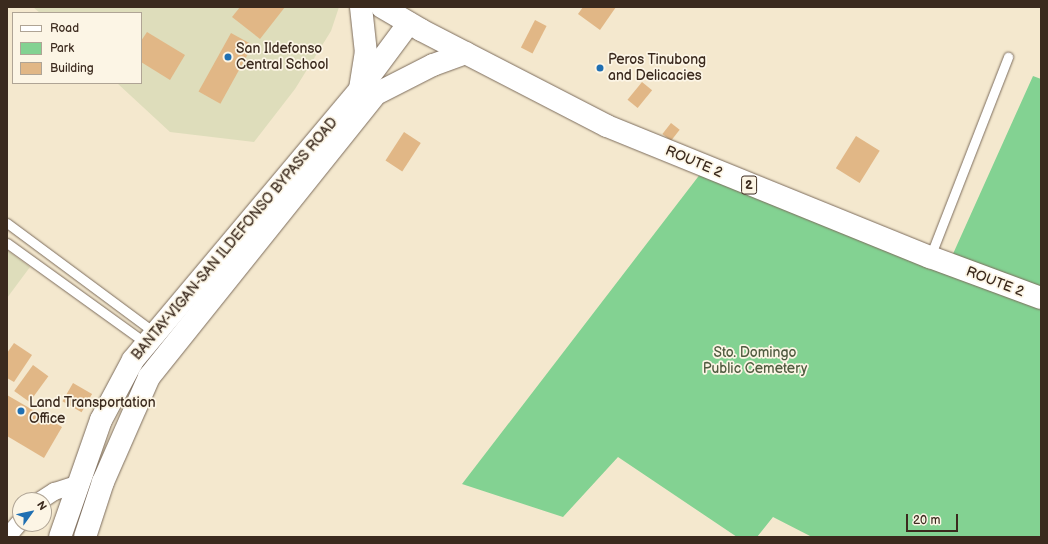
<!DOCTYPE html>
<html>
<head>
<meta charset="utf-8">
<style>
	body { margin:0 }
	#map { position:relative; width:1048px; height:544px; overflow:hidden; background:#f4e8ce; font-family:"Balsamiq Sans",sans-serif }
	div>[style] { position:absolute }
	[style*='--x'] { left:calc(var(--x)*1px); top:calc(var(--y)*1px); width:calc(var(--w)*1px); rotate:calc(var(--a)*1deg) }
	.built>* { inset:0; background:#deddbb }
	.green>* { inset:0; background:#83d292 }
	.building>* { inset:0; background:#e1b786; transform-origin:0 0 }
	.roads { filter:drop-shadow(0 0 1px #7c6c5c) drop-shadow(0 0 1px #7c6c5c) }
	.service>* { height:9px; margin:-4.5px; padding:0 4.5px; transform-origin:4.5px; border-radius:4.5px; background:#fff }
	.minor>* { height:17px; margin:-8.5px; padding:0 8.5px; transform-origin:8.5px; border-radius:8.5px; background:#fff }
	.primary>* { height:22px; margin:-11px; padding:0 11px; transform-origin:11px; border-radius:11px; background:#fff }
	.trunk>* { height:22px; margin:-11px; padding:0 11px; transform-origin:11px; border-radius:11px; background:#fff }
	.dots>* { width:11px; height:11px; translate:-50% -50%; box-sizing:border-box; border:2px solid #fcf5e5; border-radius:50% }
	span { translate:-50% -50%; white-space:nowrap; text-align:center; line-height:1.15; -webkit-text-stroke:3.5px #fcf5e5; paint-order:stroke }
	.shield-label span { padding:1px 3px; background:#fcf5e5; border:1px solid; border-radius:3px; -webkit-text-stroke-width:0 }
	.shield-label { font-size:13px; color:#3b2a1e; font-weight:700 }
	.poi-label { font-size:14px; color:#3b2a1e }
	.left { translate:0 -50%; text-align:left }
	.street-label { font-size:14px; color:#3b2a1e }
	.park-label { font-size:14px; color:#515c41 }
	.frame { position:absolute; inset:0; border:8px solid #3b2a1e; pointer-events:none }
	.legend { position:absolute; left:12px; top:12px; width:130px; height:72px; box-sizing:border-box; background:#fcf5e5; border:1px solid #afa495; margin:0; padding:5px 7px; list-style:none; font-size:12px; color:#3b2a1e }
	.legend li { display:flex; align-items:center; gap:8px; height:20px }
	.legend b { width:20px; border:1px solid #afa495 }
	.north { position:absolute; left:12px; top:492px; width:40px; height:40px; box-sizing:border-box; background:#fcf5e5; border:1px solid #afa495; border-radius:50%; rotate:57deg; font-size:11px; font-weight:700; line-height:16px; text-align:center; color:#3b2a1e }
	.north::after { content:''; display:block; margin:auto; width:14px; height:18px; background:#1f6fb2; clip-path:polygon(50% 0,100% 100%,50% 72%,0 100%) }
	.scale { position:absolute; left:906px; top:514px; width:52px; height:18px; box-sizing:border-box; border:2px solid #3b2a1e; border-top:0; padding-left:5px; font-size:12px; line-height:14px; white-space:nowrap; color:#3b2a1e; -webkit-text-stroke:3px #fcf5e5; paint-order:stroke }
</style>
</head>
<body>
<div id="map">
	<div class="built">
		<div style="clip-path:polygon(33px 7px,339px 7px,331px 31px,295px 89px,254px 142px,170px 132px,117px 83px,141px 83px,141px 13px,40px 13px)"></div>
		<div style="clip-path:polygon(7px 250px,30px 267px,7px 298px)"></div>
	</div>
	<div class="green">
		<div style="clip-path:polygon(1033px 76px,1041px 79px,1041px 537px,812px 537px,773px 517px,757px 537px,737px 537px,618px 457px,563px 517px,462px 484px,701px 173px,948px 265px)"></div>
	</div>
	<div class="building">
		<div style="clip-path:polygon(240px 7px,285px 7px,260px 39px,232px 17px)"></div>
		<div style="clip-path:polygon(583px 7px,616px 7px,600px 30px,578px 14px)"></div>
		<div style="left:535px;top:20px;width:13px;height:31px;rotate:27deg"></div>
		<div style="clip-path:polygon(147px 32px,185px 55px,170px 80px,141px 62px,141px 41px)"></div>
		<div style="left:231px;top:33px;width:25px;height:67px;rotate:29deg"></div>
		<div style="left:642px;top:82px;width:13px;height:23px;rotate:39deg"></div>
		<div style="left:671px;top:123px;width:11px;height:14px;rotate:38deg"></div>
		<div style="left:404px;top:132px;width:20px;height:34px;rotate:33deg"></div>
		<div style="left:856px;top:136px;width:28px;height:38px;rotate:32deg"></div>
		<div style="clip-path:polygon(14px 343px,32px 355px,14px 382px,7px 378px,7px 353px)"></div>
		<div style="left:33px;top:365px;width:19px;height:32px;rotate:36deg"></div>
		<div style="left:73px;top:383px;width:22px;height:21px;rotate:30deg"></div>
		<div style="clip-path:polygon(7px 395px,62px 427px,44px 458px,7px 436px)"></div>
	</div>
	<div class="roads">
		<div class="service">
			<div style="--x:7;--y:223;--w:184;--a:36.6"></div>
			<div style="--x:7;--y:243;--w:173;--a:35.8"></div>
			<div style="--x:930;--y:257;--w:215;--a:-68.7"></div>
		</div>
		<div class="minor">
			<div style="--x:40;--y:500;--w:17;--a:-33"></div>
			<div style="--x:54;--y:491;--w:25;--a:-18"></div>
			<div style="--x:7;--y:536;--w:20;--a:-49"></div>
		</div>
		<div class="primary">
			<div style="--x:60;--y:537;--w:124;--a:-70.7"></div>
			<div style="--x:101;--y:420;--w:68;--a:-61.9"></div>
			<div style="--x:133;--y:360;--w:354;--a:-50"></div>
			<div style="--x:360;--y:89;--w:82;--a:-53.4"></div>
			<div style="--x:85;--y:537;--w:58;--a:-71.9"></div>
			<div style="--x:103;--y:482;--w:115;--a:-66.3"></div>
			<div style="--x:149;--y:377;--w:359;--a:-51.3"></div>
		</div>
		<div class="trunk">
			<div style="--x:382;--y:7;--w:45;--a:30.5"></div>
			<div style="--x:421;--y:30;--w:209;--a:27.3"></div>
			<div style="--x:607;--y:126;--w:349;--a:22.1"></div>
			<div style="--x:930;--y:257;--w:118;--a:20.3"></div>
			<div style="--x:360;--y:89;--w:36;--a:-81"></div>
			<div style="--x:366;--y:53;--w:46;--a:-96.2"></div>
			<div style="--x:374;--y:95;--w:66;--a:-27"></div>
			<div style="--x:433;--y:65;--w:35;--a:-20"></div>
		</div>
	</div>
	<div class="dots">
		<div style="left:228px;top:57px;background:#1f6fb2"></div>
		<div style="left:600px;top:68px;background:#1f6fb2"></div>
		<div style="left:21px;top:411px;background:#1f6fb2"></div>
	</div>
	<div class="shield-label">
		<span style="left:749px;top:185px">2</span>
	</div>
	<div class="poi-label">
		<span class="left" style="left:236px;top:57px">San Ildefonso<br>Central School</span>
		<span class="left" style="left:608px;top:68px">Peros Tinubong<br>and Delicacies</span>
		<span class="left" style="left:29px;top:411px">Land Transportation<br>Office</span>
	</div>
	<div class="street-label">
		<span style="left:694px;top:162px;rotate:23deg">ROUTE 2</span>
		<span style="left:235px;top:239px;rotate:-50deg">BANTAY-VIGAN-SAN ILDEFONSO BYPASS ROAD</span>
		<span style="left:995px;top:282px;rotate:21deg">ROUTE 2</span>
	</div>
	<div class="park-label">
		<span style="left:755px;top:361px">Sto. Domingo<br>Public Cemetery</span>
	</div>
	<div class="frame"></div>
	<ul class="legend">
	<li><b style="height:5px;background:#fff"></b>Road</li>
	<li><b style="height:11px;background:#83d292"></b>Park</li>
	<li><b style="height:11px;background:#e1b786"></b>Building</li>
	</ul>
	<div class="north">N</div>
	<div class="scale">20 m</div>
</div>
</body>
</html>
